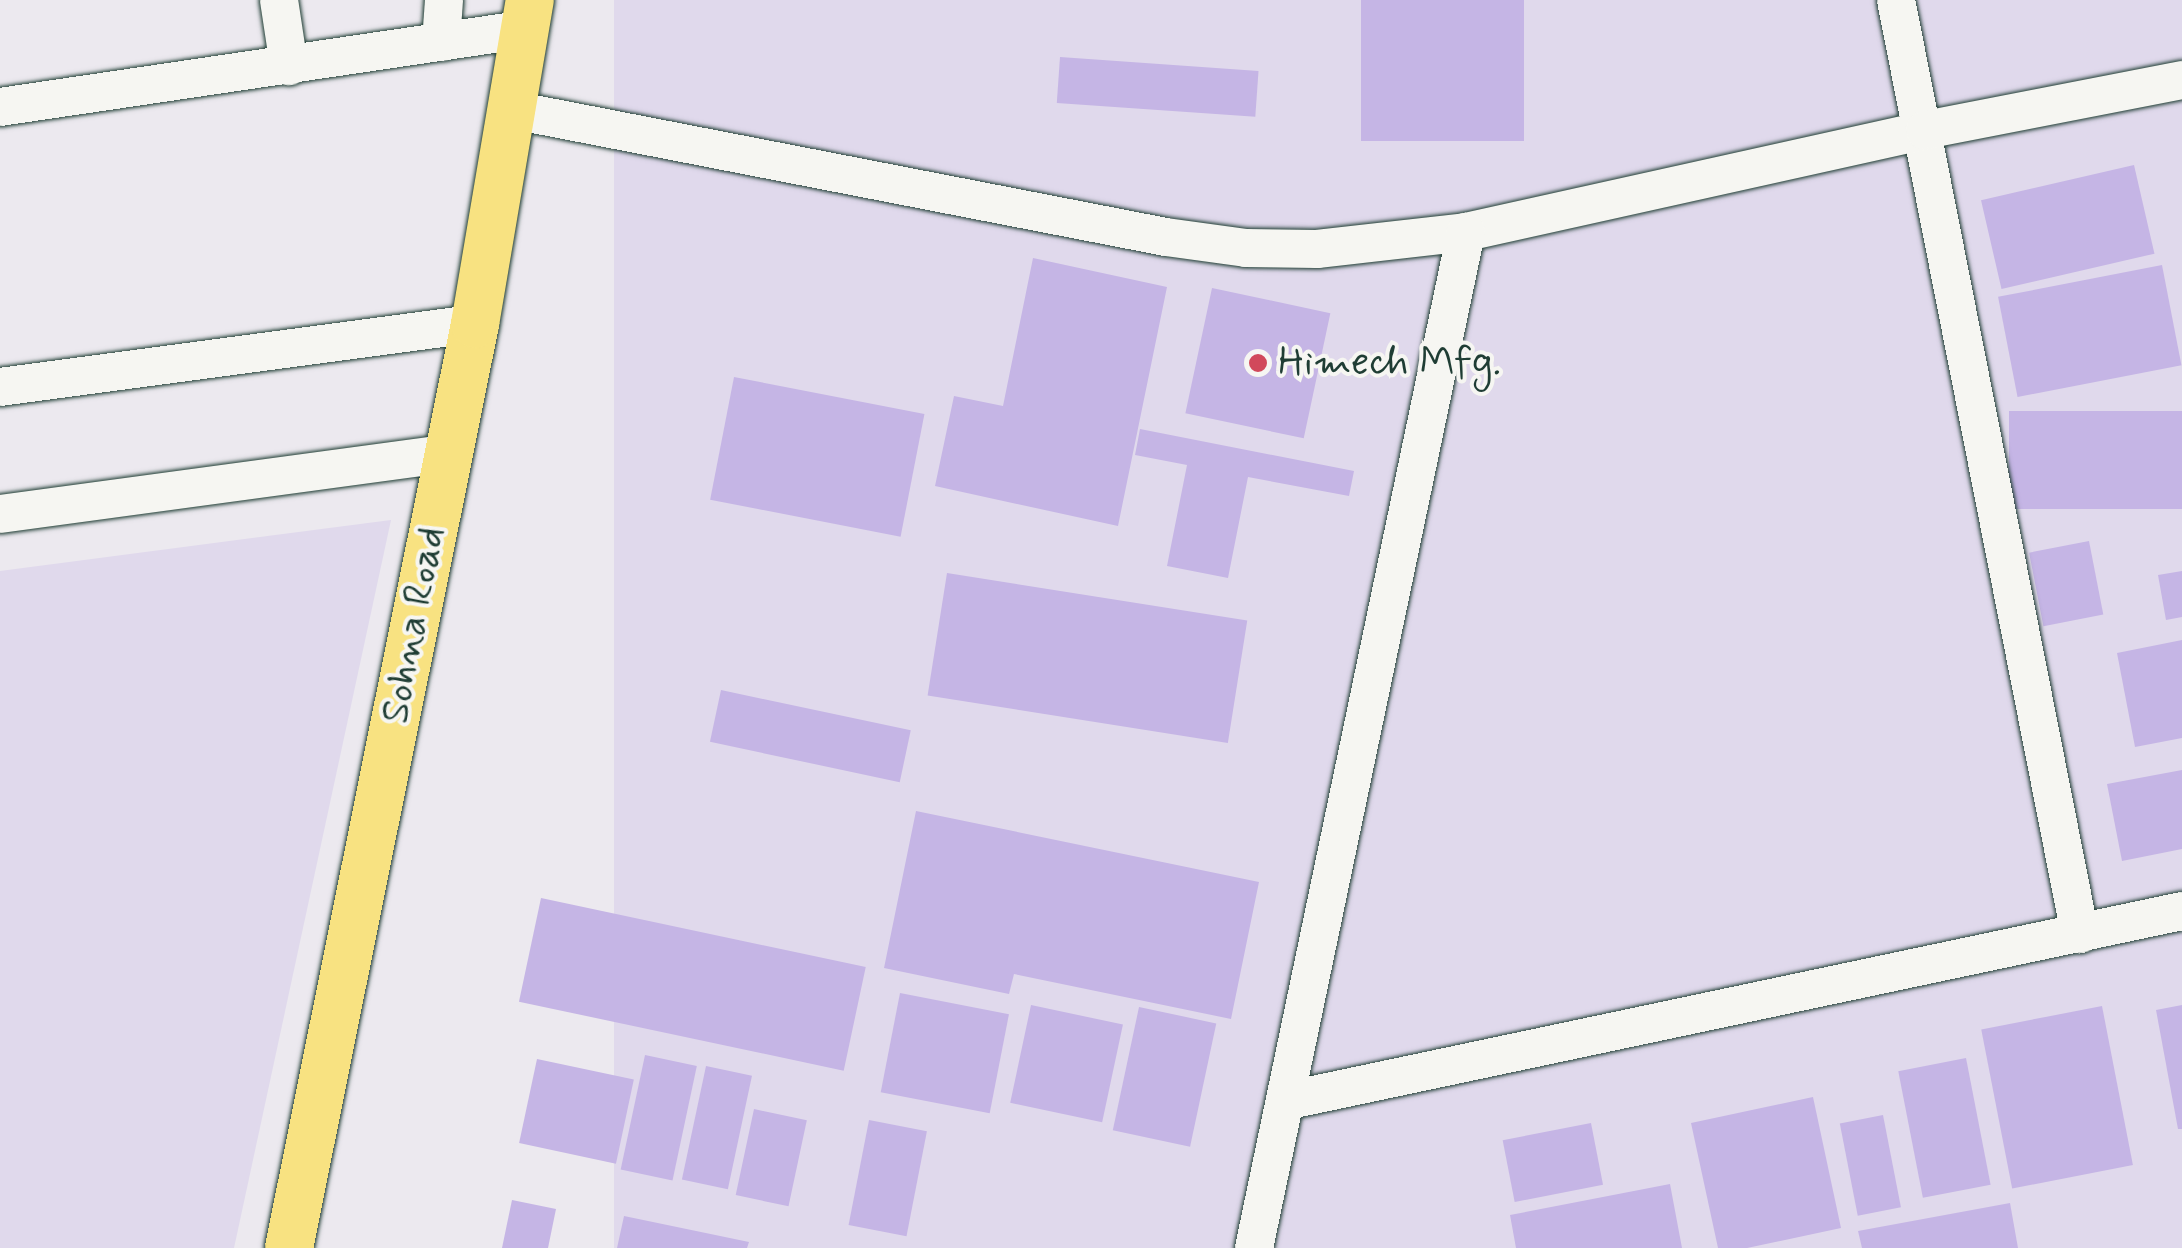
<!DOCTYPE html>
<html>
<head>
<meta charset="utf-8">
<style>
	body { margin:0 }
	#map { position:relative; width:2182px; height:1248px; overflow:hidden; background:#ece9ef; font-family:Mynerve,sans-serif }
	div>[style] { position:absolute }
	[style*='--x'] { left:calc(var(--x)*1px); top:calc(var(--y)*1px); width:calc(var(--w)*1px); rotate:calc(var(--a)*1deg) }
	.built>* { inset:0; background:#e0d9ec; transform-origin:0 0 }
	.building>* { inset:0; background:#c5b5e5; transform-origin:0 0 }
	.roads { filter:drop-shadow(0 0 2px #1f3d34) drop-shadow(0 0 2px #1f3d34) }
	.minor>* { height:38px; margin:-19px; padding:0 19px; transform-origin:19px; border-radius:19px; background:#f6f6f2 }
	.major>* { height:48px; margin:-24px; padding:0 24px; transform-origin:24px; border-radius:24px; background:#f8e281 }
	.dots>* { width:28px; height:28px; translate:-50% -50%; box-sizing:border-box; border:5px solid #f6f6f2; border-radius:50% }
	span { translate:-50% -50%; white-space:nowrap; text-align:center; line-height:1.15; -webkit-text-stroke:8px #f6f6f2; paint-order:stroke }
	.poi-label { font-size:40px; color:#1f3d34 }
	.left { translate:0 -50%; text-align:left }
	.street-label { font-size:40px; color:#1f3d34 }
</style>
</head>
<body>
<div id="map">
	<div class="built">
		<div style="left:614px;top:0;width:1568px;height:1272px"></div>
		<div style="clip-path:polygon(391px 520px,234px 1248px,0 1248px,0 571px)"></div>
	</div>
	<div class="building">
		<div style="left:1361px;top:0;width:163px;height:141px"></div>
		<div style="left:1060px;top:57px;width:199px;height:46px;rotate:4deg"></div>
		<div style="left:2134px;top:165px;width:91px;height:157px;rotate:77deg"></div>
		<div style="clip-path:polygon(1033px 258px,1167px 287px,1118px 526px,935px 486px,954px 396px,1003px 406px)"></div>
		<div style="left:2162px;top:265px;width:102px;height:167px;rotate:79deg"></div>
		<div style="left:1212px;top:288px;width:121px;height:128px;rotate:12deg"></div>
		<div style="left:734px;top:377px;width:194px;height:125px;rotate:11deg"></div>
		<div style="left:2182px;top:411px;width:98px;height:173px;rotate:90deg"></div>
		<div style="clip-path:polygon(1140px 429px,1354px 471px,1349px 496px,1248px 477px,1228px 578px,1167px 566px,1187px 465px,1135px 455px)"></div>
		<div style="left:2089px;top:541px;width:75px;height:61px;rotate:79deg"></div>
		<div style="clip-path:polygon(2182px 571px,2182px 617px,2166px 620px,2158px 575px)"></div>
		<div style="left:947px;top:573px;width:304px;height:124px;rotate:9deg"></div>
		<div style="clip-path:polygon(2182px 640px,2182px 738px,2135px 747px,2117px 653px)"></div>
		<div style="left:721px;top:690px;width:194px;height:53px;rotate:12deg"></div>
		<div style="clip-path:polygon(2182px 770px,2182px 849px,2122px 861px,2107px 784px)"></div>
		<div style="clip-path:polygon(916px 811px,1259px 882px,1231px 1019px,1014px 974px,1009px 994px,884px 968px)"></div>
		<div style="left:541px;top:898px;width:332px;height:106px;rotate:12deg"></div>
		<div style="left:900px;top:993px;width:111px;height:101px;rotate:11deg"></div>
		<div style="left:1031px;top:1005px;width:94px;height:100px;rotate:12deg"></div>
		<div style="clip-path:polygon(2182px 1005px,2182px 1129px,2178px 1129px,2156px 1010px)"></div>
		<div style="left:2102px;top:1006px;width:162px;height:123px;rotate:79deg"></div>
		<div style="left:1139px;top:1007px;width:79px;height:126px;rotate:12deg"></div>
		<div style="left:645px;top:1055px;width:53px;height:117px;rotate:12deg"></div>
		<div style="left:1966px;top:1058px;width:129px;height:69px;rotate:79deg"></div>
		<div style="left:537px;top:1059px;width:99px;height:86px;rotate:12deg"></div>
		<div style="left:706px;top:1066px;width:47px;height:116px;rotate:12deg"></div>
		<div style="clip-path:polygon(1813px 1097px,1841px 1228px,1747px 1248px,1718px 1248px,1691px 1123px)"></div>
		<div style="left:754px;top:1109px;width:54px;height:88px;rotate:12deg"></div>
		<div style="left:1883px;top:1115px;width:94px;height:44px;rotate:79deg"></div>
		<div style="left:869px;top:1120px;width:59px;height:107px;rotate:11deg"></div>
		<div style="left:1591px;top:1123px;width:63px;height:90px;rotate:79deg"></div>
		<div style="clip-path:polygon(1670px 1184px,1682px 1248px,1516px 1248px,1510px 1215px)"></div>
		<div style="clip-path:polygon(512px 1200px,556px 1209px,548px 1248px,502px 1248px)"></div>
		<div style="clip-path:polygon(2010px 1203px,2018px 1248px,1862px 1248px,1858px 1231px)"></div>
		<div style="clip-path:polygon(624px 1216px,749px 1242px,747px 1248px,617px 1248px)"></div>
	</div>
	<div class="roads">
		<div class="minor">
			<div style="--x:279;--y:0;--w:67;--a:81.4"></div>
			<div style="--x:1896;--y:0;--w:952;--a:78.86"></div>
			<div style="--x:441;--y:42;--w:42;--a:-85.9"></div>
			<div style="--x:0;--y:107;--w:533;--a:-8.42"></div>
			<div style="--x:513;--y:110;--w:665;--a:11.01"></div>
			<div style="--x:1166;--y:237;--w:81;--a:7.8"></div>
			<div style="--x:1246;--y:248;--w:71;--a:0.8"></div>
			<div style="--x:1317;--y:249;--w:150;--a:-6.5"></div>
			<div style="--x:1466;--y:232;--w:470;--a:-12.5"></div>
			<div style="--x:1925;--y:130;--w:262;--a:-11"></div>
			<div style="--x:0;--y:387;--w:479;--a:-7.6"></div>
			<div style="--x:0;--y:514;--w:453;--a:-7.7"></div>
			<div style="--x:1285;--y:1101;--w:917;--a:-11.96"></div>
			<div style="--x:1254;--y:1248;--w:1038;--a:-78.21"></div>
		</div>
		<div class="major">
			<div style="--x:289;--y:1248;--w:943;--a:-78.62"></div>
			<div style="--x:475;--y:324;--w:329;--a:-80.4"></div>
		</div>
	</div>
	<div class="dots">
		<div style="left:1258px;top:363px;background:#d1495b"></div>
	</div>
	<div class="poi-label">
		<span class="left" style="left:1278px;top:363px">Himech Mfg.</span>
	</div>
	<div class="street-label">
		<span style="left:414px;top:625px;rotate:-79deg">Sohna Road</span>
	</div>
</div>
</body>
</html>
